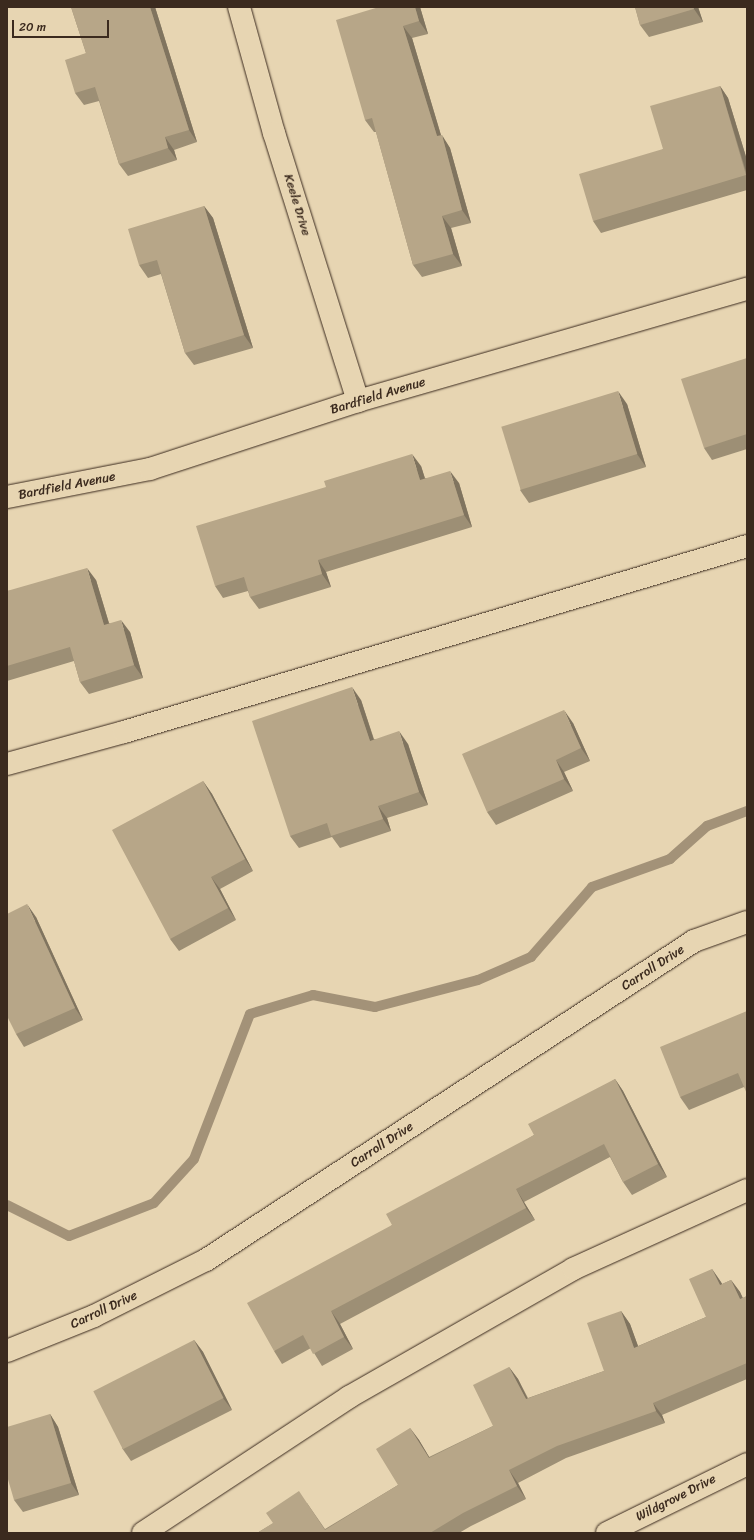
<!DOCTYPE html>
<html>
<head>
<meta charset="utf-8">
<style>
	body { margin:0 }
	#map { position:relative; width:754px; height:1540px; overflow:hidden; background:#e7d5b2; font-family:Sriracha,sans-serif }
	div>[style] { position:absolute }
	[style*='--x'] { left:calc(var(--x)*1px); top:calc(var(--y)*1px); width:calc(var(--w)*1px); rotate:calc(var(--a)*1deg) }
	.stream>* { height:10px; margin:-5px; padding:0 5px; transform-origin:5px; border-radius:5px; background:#a39278 }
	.roads { filter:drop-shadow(0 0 1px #3b2a1e) drop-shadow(0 0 1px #3b2a1e) }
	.minor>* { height:22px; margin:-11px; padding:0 11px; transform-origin:11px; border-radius:11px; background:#e7d5b2 }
	.wall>* { inset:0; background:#9d8f75 }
	.shaded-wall>* { inset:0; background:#80745f }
	.building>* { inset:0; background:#b7a688; transform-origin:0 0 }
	span { translate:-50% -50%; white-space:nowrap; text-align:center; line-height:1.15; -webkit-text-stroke:4px #e7d5b2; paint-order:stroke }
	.street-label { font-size:13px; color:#3b2a1e }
	.frame { position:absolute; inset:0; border:8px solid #3b2a1e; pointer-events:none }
	.scale { position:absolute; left:12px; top:20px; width:97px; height:18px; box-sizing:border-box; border:2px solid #3b2a1e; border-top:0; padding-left:5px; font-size:12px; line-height:14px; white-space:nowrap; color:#3b2a1e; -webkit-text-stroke:3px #e7d5b2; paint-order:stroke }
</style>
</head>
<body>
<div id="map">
	<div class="stream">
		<div style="--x:7;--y:1205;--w:69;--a:26.6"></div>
		<div style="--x:69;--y:1236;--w:91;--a:-21.2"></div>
		<div style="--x:154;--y:1203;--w:59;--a:-47.7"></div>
		<div style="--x:194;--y:1159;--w:155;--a:-68.9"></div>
		<div style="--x:250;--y:1014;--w:66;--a:-16.8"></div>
		<div style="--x:313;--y:995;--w:63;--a:11"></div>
		<div style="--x:375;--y:1007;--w:106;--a:-14.7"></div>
		<div style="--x:478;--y:980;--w:58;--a:-23.5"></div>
		<div style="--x:531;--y:957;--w:93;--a:-48.9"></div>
		<div style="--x:592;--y:887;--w:83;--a:-19.7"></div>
		<div style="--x:670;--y:859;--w:50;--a:-41.7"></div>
		<div style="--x:707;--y:826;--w:43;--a:-20.6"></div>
	</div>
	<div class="roads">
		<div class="minor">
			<div style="--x:239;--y:7;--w:131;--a:74.5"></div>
			<div style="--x:274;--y:133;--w:281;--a:72.6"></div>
			<div style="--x:7;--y:497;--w:146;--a:-11.1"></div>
			<div style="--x:150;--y:469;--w:219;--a:-18.1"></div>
			<div style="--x:358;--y:401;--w:405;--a:-16.1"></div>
			<div style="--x:7;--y:764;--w:121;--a:-15.3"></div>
			<div style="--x:124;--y:732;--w:650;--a:-16.62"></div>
			<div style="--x:7;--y:1351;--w:94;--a:-21.9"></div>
			<div style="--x:94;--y:1316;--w:125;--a:-26.6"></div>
			<div style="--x:206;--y:1260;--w:583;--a:-33.17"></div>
			<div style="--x:694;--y:941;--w:56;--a:-19.7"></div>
			<div style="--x:143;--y:1533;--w:247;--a:-33.4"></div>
			<div style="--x:349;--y:1397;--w:258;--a:-29.7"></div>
			<div style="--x:573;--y:1269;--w:191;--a:-24.4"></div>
			<div style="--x:607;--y:1533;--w:156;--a:-26.2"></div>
		</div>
	</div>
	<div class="wall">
		<div style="clip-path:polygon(71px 7px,155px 7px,197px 142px,174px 150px,177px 160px,128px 176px,119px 164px,99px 101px,84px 105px,75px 93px,86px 53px)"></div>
		<div style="clip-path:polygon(379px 7px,420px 7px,428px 34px,412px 38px,441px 135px,450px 148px,471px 223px,451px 228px,462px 266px,422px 277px,413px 265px,376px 132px,374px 132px,365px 120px)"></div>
		<div style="clip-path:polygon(635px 7px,698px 7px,703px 22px,649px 37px,640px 25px)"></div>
		<div style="clip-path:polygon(720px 86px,728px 98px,747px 160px,747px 190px,601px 233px,593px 221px,663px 149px)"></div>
		<div style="clip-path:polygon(204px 206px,213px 218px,253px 348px,194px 365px,185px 353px,161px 274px,148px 278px,139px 265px)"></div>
		<div style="clip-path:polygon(747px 358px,747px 449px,712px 460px,704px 448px)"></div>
		<div style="clip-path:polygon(627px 404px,646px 467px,529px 503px,520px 490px)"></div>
		<div style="clip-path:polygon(421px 466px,425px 478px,459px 483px,472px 527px,326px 572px,331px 587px,259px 609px,250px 597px,248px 591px,223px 598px,215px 586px)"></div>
		<div style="clip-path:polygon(96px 580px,109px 623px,130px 632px,143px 678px,89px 694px,80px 682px,74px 661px,7px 681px,7px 591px)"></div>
		<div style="clip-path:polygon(361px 700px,374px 739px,408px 744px,428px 805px,387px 818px,391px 831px,340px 848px,332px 837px,299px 848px,290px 836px)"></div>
		<div style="clip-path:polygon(573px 723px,590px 761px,564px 772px,573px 791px,496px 825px,487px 812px)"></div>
		<div style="clip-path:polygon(203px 781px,212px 794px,253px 871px,220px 889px,236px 920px,179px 951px,170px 939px)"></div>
		<div style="clip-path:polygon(36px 917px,83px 1020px,24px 1047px,16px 1034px)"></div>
		<div style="clip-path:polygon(747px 1011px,744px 1087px,689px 1110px,680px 1097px)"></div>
		<div style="clip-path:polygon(615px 1079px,623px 1091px,667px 1177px,632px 1195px,623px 1182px,610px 1157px,524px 1202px,535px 1220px,340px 1324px,353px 1349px,322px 1366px,311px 1348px,282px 1364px,274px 1351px,392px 1225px,534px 1135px)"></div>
		<div style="clip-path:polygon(712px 1269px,722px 1284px,731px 1280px,740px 1292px,743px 1298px,747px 1296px,747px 1379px,662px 1415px,665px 1423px,566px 1458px,518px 1483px,526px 1499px,471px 1526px,459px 1533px,257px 1533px,307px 1503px,325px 1529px,398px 1485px,410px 1428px,419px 1440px,429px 1457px,493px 1426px,509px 1367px,518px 1379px,528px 1398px,604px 1371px,621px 1311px,630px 1324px,638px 1346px,706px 1317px)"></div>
		<div style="clip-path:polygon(194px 1340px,203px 1352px,232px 1410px,131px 1461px,122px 1448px)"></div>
		<div style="clip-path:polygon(50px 1414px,58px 1427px,79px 1495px,23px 1512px,14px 1500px)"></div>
	</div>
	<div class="shaded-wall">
		<div style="clip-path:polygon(150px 7px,155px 7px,197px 142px,189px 130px)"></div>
		<div style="clip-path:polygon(415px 7px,420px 7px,428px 34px,419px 21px)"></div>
		<div style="clip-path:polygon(693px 7px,698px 7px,703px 22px,694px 9px)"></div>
		<div style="clip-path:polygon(403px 26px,412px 38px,445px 149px,437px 136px)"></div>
		<div style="clip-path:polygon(720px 86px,728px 98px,747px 160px,747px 175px)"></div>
		<div style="clip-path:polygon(442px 135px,450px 148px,471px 223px,462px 210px)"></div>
		<div style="clip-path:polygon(165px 137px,174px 150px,177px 160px,168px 148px)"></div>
		<div style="clip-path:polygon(204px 206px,213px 218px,253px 348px,244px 335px)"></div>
		<div style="clip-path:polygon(442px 216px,451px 228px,462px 266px,453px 254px)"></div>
		<div style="clip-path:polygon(618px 391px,627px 404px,646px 467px,637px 454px)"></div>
		<div style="clip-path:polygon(412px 454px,421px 466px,429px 492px,420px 480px)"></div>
		<div style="clip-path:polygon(450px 471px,459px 483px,472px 527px,464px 515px)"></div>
		<div style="clip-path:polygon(318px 560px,326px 572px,331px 587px,322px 574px)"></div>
		<div style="clip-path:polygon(87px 568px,96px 580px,113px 637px,104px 625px)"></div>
		<div style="clip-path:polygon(121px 620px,130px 632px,143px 678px,134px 665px)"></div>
		<div style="clip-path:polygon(352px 687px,361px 700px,378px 753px,370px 741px)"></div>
		<div style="clip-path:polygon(564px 710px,573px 723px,590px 761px,581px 748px)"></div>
		<div style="clip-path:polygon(399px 731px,408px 744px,428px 805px,419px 792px)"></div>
		<div style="clip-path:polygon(556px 760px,564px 772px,573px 791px,564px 779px)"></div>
		<div style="clip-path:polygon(203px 781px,212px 794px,253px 871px,245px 859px)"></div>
		<div style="clip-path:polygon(378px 806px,387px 818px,391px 831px,383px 819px)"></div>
		<div style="clip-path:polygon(211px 877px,220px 889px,236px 920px,228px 908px)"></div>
		<div style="clip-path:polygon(27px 904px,36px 917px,83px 1020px,75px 1008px)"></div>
		<div style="clip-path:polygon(615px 1079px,623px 1091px,667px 1177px,658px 1164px)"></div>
		<div style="clip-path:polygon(516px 1189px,524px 1202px,535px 1220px,526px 1208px)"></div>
		<div style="clip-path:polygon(712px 1269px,721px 1282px,729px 1297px,720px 1285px)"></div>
		<div style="clip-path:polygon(731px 1280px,740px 1292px,747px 1308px,740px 1299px)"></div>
		<div style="clip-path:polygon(331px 1311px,340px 1324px,353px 1349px,344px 1337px)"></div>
		<div style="clip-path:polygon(621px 1311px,630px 1324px,643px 1360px,634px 1348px)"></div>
		<div style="clip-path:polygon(194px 1340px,203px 1352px,232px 1410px,223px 1398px)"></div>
		<div style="clip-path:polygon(509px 1367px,518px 1379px,534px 1412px,526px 1399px)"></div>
		<div style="clip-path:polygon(653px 1403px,662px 1415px,665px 1423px,656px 1411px)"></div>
		<div style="clip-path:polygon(50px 1414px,58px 1427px,79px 1495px,71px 1483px)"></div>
		<div style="clip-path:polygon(410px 1428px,419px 1440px,437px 1470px,429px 1458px)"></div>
		<div style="clip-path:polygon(509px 1470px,518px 1483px,526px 1499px,517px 1486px)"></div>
	</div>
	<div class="building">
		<div style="clip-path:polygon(71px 7px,150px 7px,189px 130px,165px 137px,168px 148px,119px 164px,95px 87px,75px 93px,65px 60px,86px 53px)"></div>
		<div style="clip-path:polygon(379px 7px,415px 7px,419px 21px,403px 26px,437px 136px,442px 135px,462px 210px,442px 216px,453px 254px,413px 265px,372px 118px,365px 120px,336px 20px)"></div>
		<div style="clip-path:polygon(635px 7px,693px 7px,694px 9px,640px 25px)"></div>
		<div style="clip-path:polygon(720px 86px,746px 175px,593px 221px,579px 174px,663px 149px,650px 106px)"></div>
		<div style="clip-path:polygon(204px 206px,244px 335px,185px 353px,157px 260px,139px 265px,128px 229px)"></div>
		<div style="clip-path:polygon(747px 358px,747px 434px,704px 448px,681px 379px)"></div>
		<div style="left:618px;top:391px;width:66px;height:122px;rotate:73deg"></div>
		<div style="clip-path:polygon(412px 454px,420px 480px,450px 471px,464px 515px,318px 560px,322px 574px,250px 597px,244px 577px,215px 586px,196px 526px,326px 487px,324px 481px)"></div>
		<div style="clip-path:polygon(87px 568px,104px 625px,121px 620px,134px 665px,80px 682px,70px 647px,7px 666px,7px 591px)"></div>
		<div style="clip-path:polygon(352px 687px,370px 741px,399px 731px,419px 792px,378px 806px,383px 819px,331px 836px,327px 823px,290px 836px,252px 721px)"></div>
		<div style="clip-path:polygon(564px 710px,581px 748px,556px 760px,564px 779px,487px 812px,462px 754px)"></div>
		<div style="clip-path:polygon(203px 781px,245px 859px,211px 877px,228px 908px,170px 939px,112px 830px)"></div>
		<div style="clip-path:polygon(27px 904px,75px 1008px,16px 1034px,7px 1016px,7px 914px)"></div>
		<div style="clip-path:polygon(747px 1011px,747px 1094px,738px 1073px,680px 1097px,660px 1047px)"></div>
		<div style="clip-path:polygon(615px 1079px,658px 1164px,623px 1182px,604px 1144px,516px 1189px,526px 1208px,331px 1311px,344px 1337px,313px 1354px,303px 1335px,274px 1351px,247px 1303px,392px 1225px,386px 1214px,534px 1135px,528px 1124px)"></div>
		<div style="clip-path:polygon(712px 1269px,720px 1285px,731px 1280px,740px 1299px,747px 1296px,747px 1363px,653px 1403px,656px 1411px,557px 1446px,509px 1470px,517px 1486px,463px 1513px,430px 1533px,257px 1533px,273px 1523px,266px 1513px,299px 1491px,325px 1530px,398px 1485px,376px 1449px,410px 1428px,429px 1458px,493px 1426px,473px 1385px,509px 1367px,526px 1399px,604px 1371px,587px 1323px,621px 1311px,634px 1348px,706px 1317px,689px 1279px)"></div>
		<div style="left:194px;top:1340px;width:65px;height:113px;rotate:63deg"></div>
		<div style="clip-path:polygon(50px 1414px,71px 1483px,14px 1500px,7px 1476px,7px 1427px)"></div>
	</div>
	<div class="street-label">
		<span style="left:297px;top:205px;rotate:73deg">Keele Drive</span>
		<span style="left:378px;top:396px;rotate:-17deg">Bardfield Avenue</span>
		<span style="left:67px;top:486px;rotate:-11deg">Bardfield Avenue</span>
		<span style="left:653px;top:968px;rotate:-33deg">Carroll Drive</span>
		<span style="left:382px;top:1145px;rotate:-33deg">Carroll Drive</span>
		<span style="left:104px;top:1310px;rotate:-25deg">Carroll Drive</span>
		<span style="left:676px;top:1498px;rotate:-27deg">Wildgrove Drive</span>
	</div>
	<div class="frame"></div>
	<div class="scale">20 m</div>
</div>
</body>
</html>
